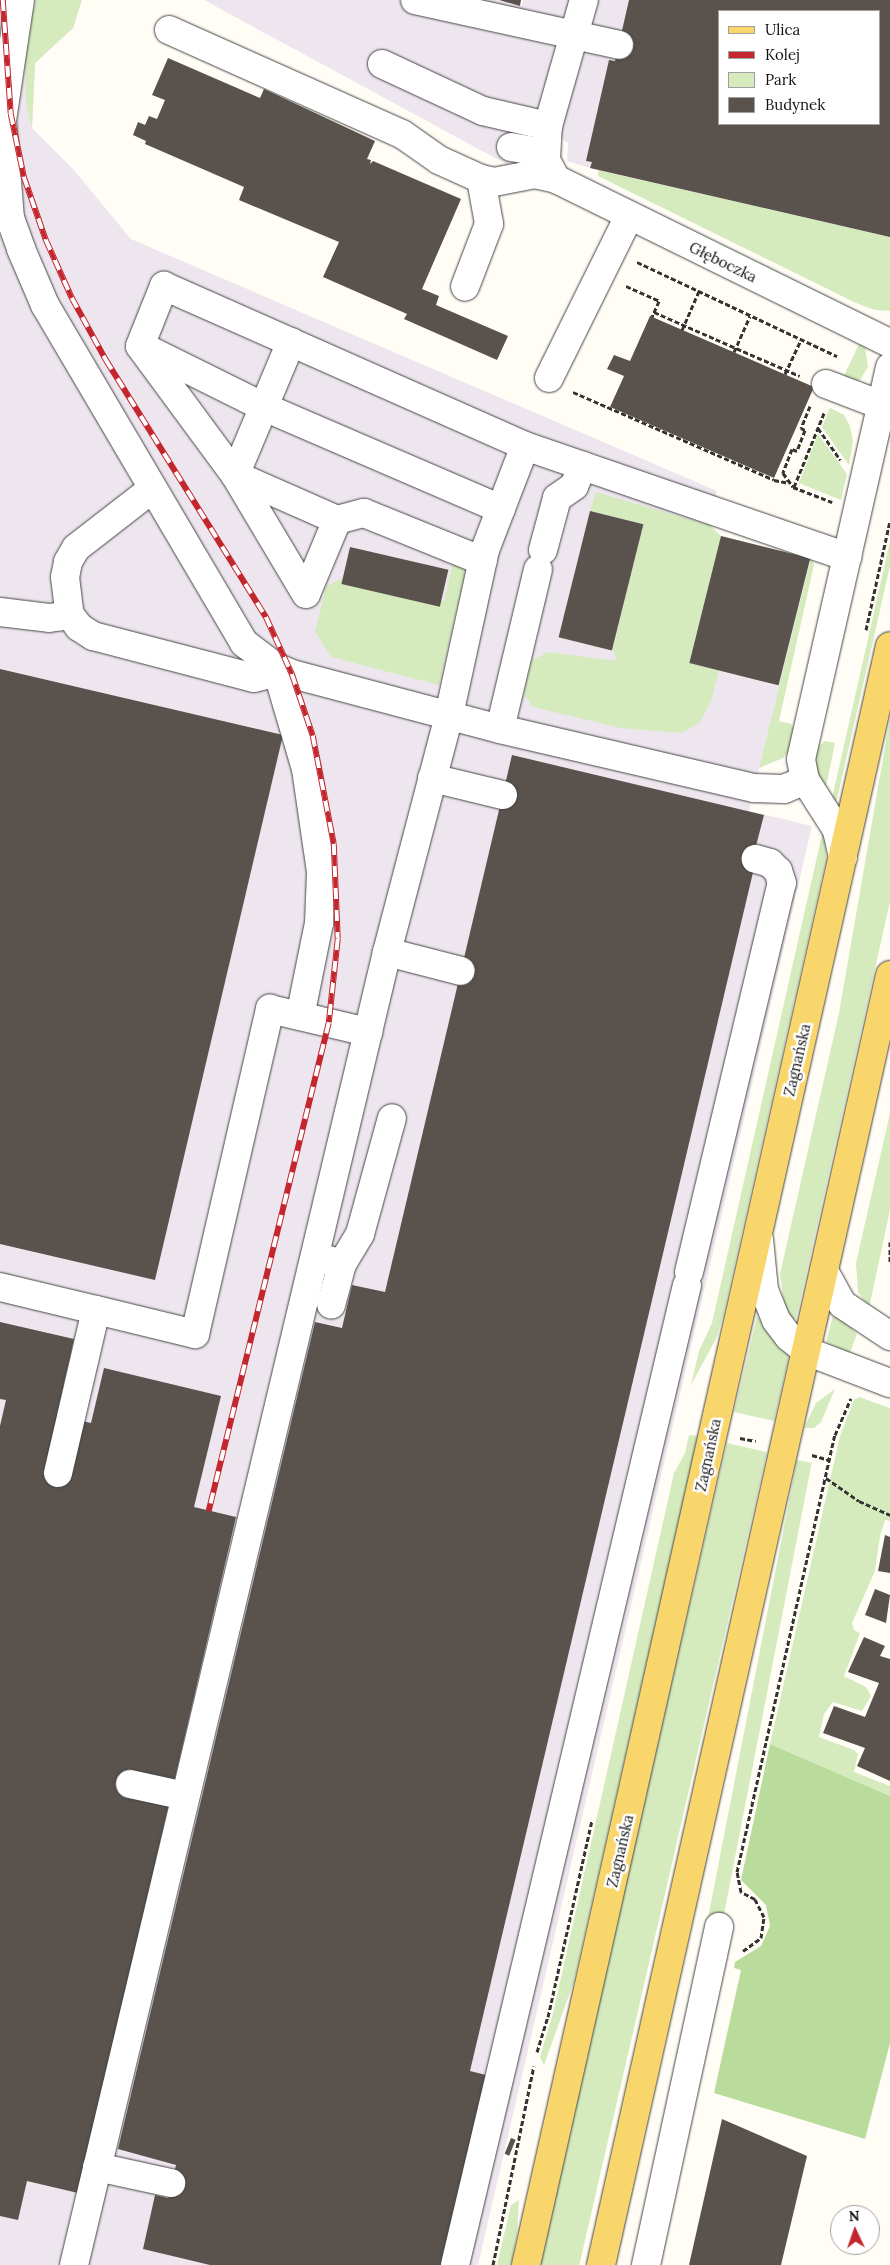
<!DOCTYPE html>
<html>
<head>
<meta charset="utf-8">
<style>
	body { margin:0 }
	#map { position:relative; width:890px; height:2265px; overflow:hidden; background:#fffdf5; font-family:Lora,serif }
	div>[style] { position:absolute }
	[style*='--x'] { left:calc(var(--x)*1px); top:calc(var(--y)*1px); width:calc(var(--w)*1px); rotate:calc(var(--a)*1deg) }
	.industrial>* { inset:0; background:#eee6ef }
	.green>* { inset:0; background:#d5ebbd; transform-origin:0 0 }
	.forest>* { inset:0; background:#b9dc9c }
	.building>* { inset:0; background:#5a524d; transform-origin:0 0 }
	.path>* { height:3px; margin-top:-1.5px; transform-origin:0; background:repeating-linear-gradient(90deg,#333 0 5px,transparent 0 7.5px) }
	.roads { filter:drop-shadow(0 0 1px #444) drop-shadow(0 0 1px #444) }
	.minor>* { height:28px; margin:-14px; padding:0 14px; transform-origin:14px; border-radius:14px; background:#fff }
	.major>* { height:28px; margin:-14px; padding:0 14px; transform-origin:14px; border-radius:14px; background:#f9d66b }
	.rail>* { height:5.5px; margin-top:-2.75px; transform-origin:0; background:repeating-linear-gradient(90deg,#fff 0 11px,#c4262e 0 22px); box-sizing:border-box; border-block:1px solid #c4262e }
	span { translate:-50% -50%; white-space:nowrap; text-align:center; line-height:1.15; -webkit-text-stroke:5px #fff; paint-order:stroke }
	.street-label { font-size:15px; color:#111 }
	.legend { position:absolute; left:718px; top:10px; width:162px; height:115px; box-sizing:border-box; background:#fff; border:1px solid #a0a0a0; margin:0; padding:6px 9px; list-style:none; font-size:15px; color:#111 }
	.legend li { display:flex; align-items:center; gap:10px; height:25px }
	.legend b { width:25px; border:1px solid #a0a0a0 }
	.north { position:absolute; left:830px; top:2205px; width:50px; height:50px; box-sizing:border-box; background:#fff; border:1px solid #a0a0a0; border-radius:50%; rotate:357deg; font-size:14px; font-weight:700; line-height:20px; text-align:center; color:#111 }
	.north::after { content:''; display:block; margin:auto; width:18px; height:22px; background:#c4262e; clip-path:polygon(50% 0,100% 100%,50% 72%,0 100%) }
</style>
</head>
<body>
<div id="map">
	<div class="industrial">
		<div style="clip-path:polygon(0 0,82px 0,73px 28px,35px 63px,32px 128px,73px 169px,131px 239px,717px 491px,709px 524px,721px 536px,810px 559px,749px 811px,812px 826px,478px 2265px,0 2265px)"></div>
		<div style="clip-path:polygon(evenodd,204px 0,496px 0,522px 6px,523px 0,890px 0,890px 237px,590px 168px,567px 161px,568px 143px,558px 136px,515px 128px,508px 165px,204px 0,719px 11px,879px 11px,879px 124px,719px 124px,719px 11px)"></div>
	</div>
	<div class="green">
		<div style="clip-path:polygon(36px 0,82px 0,73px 28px,35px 63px,32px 129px,26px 102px,25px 46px)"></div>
		<div style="clip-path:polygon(598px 170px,890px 237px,890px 311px,875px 310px,856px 303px,598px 176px)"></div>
		<div style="clip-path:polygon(859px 344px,865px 347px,868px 367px,860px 380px,852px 381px,843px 378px)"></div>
		<div style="clip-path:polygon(830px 408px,844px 415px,850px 426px,853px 441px,849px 465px,822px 427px)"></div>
		<div style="clip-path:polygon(818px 434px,847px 474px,841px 500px,799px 483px)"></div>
		<div style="clip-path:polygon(596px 492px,709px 525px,721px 536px,689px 663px,719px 670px,711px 701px,700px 722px,682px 733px,621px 728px,533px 707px,524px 694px,532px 660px,548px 652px,617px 661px,613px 650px,643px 524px,590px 511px)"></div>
		<div style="clip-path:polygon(890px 541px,890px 566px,836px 804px,831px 803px)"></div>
		<div style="clip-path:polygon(811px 557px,814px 565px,779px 721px,791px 724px,795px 731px,790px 749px,783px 758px,759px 768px)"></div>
		<div style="clip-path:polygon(453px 562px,467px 564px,439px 685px,331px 657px,315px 632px,326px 587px,343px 577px,444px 601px)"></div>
		<div style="clip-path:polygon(890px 718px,890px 902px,796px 1319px,792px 1319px,784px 1305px,780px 1274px,839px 1013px)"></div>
		<div style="clip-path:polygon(825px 741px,835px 743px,825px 791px,817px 773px,815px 757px,818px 747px)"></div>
		<div style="clip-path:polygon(823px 830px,827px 839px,826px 859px,723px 1316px,717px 1337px,691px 1385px,699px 1351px,712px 1323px)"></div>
		<div style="clip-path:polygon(890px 1113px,890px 1210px,869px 1308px,858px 1292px,856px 1263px)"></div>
		<div style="clip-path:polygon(834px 1312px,857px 1334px,850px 1353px,826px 1342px)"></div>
		<div style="clip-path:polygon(757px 1316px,789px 1355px,774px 1421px,734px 1412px)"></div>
		<div style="clip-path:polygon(835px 1389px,821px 1422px,814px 1428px,804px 1428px,816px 1403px)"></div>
		<div style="clip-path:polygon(859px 1397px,890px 1408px,890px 1521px,885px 1520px,880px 1536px,875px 1571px,852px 1623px,854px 1630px,860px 1633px,844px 1676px,866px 1687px,871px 1696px,862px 1711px,833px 1702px,824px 1714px,819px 1737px,854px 1750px,858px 1754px,854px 1772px,890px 1786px,890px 1796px,770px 1744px,840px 1436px,854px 1400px)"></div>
		<div style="clip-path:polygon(689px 1435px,698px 1436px,574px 1981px,544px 2065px,540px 2057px,553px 2013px,674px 1473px,685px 1453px)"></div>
		<div style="left:727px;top:1443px;width:41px;height:842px;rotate:13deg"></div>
		<div style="left:797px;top:1460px;width:15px;height:825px;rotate:11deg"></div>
		<div style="clip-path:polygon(519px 2200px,517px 2234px,511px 2265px,497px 2265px,511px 2205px)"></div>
	</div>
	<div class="forest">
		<div style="clip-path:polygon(770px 1744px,890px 1796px,890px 2043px,865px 2139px,714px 2093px,741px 1970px,734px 1968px,735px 1962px,761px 1946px,770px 1926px,766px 1905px,741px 1880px)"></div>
	</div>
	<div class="building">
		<div style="clip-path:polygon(499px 0,521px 0,520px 6px)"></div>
		<div style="clip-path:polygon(evenodd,629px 0,890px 0,890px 237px,590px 168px,592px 162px,586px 161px,609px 60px,615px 61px,629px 0,719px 11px,879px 11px,879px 124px,719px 124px,719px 11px)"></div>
		<div style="clip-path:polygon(168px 58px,260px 98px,264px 89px,375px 141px,367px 159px,371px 160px,370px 164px,373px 161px,461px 199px,422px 289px,439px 296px,436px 305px,508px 336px,497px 360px,404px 319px,407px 314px,323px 277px,339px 242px,239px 200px,244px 187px,145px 144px,146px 141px,133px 135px,138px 122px,145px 125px,149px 116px,157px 119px,165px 100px,152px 95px)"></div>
		<div style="clip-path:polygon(650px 316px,814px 387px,774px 478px,610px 407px,624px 376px,607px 369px,614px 355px,630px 361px)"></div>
		<div style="left:590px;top:511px;width:55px;height:130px;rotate:14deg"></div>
		<div style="left:721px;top:536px;width:92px;height:131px;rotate:14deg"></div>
		<div style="left:350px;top:547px;width:101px;height:38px;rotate:13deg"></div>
		<div style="clip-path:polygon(0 669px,283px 735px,155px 1280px,0 1244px)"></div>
		<div style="clip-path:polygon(512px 755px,764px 815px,756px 846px,759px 847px,470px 2071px,490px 2076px,445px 2265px,210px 2265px,143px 2249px,155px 2195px,168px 2198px,176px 2165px,118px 2149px,315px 1322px,342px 1328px,352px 1285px,385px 1292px)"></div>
		<div style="clip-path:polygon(0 1322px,74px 1339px,57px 1415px,91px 1423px,104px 1368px,221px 1396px,194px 1507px,236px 1517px,78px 2193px,27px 2181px,18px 2220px,0 2216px,0 1426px,6px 1400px,0 1399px)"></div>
		<div style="clip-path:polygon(885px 1535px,890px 1537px,890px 1573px,878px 1571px)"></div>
		<div style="clip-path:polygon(875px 1589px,890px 1595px,886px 1623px,865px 1615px)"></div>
		<div style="clip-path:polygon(864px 1637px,885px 1646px,880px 1656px,890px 1659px,890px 1781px,857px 1766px,865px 1748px,823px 1733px,834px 1706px,865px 1717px,879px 1683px,848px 1672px)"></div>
		<div style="clip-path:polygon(722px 2119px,807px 2156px,781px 2265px,689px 2265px)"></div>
		<div style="left:511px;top:2138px;width:5px;height:17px;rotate:22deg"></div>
	</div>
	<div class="path">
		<div style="--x:637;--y:262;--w:221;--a:25.2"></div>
		<div style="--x:626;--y:286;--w:36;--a:24"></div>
		<div style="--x:659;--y:301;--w:17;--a:114"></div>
		<div style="--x:654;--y:312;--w:159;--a:23.7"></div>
		<div style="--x:682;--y:330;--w:43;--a:-66.4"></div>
		<div style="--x:734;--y:352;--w:39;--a:-66"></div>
		<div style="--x:785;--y:374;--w:38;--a:-65"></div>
		<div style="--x:573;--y:392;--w:219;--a:23.6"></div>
		<div style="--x:774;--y:480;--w:16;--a:11"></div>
		<div style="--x:810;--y:406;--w:24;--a:112"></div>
		<div style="--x:801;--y:428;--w:4;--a:27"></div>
		<div style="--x:805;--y:430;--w:22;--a:111"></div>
		<div style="--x:797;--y:451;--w:5;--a:-158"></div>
		<div style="--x:792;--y:449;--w:26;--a:111"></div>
		<div style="--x:783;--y:473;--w:17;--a:54"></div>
		<div style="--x:793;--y:487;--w:42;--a:21"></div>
		<div style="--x:818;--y:428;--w:39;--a:55"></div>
		<div style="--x:794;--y:487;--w:80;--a:-67.9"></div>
		<div style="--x:866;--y:630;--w:112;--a:-77.6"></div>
		<div style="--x:890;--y:1242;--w:21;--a:90"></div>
		<div style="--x:740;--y:1438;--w:16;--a:11"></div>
		<div style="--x:812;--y:1455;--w:19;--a:16"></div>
		<div style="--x:826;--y:1478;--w:40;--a:34.9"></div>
		<div style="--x:859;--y:1501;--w:34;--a:24"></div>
		<div style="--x:743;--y:1951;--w:22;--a:-36"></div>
		<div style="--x:761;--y:1938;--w:21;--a:-82"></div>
		<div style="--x:764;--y:1917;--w:20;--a:-117"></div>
		<div style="--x:755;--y:1899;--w:16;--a:-153"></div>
		<div style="--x:741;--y:1892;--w:20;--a:-101"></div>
		<div style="--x:737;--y:1872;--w:448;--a:-77.4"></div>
		<div style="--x:835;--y:1435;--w:40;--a:-66.6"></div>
		<div style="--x:537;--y:2052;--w:37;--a:-73"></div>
		<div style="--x:548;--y:2017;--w:202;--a:-77.4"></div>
		<div style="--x:493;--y:2265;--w:203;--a:-78.4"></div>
	</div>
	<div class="roads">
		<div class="minor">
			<div style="--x:20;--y:0;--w:122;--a:98.5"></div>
			<div style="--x:2;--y:121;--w:97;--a:85.3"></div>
			<div style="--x:10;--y:218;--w:33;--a:70"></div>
			<div style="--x:21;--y:249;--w:61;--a:66.8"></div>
			<div style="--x:45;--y:305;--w:392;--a:59.5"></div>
			<div style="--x:244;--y:643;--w:40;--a:37"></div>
			<div style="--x:276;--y:667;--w:17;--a:24"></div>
			<div style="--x:292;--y:674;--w:215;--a:14.8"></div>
			<div style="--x:500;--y:729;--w:261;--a:13.1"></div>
			<div style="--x:754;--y:788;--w:30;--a:2"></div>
			<div style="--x:784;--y:789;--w:23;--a:-23"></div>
			<div style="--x:415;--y:0;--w:209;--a:12.4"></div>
			<div style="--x:169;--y:30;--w:255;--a:24.1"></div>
			<div style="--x:402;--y:134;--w:45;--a:35.1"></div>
			<div style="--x:439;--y:160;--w:46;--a:24.3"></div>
			<div style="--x:481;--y:179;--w:46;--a:79.9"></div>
			<div style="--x:489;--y:224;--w:67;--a:110.9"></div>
			<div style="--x:382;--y:64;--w:111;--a:25"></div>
			<div style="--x:483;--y:111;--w:67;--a:13"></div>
			<div style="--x:511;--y:147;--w:35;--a:10"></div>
			<div style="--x:481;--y:179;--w:13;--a:13"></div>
			<div style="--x:494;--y:182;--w:42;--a:-11"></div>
			<div style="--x:535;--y:174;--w:22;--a:13"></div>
			<div style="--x:556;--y:179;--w:372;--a:26.2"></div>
			<div style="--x:556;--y:179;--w:21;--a:-118"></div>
			<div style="--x:546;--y:160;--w:34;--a:-87"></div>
			<div style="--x:548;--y:126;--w:131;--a:-74.1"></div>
			<div style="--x:291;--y:342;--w:144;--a:112.8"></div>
			<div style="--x:235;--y:475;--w:111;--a:23.8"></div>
			<div style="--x:337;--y:520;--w:28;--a:-15"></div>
			<div style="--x:364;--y:513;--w:128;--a:22"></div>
			<div style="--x:145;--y:348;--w:133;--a:26.4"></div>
			<div style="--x:264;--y:407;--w:258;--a:23.3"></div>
			<div style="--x:549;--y:378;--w:181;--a:-63.7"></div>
			<div style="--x:826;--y:384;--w:59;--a:20.9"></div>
			<div style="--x:152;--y:489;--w:96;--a:142.2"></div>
			<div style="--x:76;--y:548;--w:16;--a:120"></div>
			<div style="--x:68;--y:562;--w:15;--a:101"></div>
			<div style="--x:65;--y:577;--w:38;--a:83"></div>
			<div style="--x:70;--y:615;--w:15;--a:53"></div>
			<div style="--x:79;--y:627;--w:17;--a:33"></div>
			<div style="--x:93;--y:636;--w:166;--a:14.6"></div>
			<div style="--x:254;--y:678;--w:12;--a:-14"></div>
			<div style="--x:266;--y:675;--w:13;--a:-39"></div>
			<div style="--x:276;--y:667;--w:106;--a:73.6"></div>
			<div style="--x:306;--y:769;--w:104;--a:81.7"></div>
			<div style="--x:321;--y:872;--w:51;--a:92.2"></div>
			<div style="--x:319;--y:923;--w:95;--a:101.5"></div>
			<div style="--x:337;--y:520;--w:80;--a:112.7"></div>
			<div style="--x:306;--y:594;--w:139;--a:-120.8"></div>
			<div style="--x:235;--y:475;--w:160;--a:-126.4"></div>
			<div style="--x:140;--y:346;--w:65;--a:-68.2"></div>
			<div style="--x:164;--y:286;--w:395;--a:23.9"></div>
			<div style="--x:525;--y:446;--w:341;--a:19"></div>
			<div style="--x:543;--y:550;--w:54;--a:-74.9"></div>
			<div style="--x:557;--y:498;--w:21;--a:-35"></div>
			<div style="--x:574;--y:486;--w:22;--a:-66"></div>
			<div style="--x:0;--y:612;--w:49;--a:7"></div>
			<div style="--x:49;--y:618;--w:21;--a:-8"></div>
			<div style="--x:500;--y:729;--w:164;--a:-76.6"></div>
			<div style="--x:432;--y:778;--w:73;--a:13.5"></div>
			<div style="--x:843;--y:857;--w:28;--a:-103"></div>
			<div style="--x:837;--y:830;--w:59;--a:-122.6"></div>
			<div style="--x:805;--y:780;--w:21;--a:-101"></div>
			<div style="--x:801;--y:759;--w:402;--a:-77.2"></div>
			<div style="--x:387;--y:952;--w:76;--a:14.4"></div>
			<div style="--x:759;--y:1239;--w:51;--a:84.4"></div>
			<div style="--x:764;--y:1290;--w:32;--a:68"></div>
			<div style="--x:776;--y:1320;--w:21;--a:53"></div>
			<div style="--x:789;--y:1337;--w:22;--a:39"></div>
			<div style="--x:806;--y:1351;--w:90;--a:20.9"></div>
			<div style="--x:325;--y:1259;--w:18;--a:16"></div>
			<div style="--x:342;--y:1264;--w:42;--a:105"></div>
			<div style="--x:342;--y:1264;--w:35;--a:-59"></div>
			<div style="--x:360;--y:1234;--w:120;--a:-74.6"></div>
			<div style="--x:824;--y:1271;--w:38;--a:61"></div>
			<div style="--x:842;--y:1304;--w:58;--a:33.7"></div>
			<div style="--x:689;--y:1272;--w:400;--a:-76.6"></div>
			<div style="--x:782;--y:883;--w:13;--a:-108"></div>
			<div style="--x:778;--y:871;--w:11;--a:-135"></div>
			<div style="--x:770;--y:863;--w:15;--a:-164"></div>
			<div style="--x:0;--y:1287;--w:99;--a:13.5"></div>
			<div style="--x:58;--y:1473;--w:167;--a:-76.9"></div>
			<div style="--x:96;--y:1310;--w:102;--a:13.6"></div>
			<div style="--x:195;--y:1334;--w:334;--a:-77"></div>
			<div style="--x:270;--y:1009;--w:101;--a:13.2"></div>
			<div style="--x:130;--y:1784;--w:56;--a:12.3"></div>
			<div style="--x:97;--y:2167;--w:76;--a:12.2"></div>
			<div style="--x:74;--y:2265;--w:1350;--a:-76.59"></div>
			<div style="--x:387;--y:952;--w:245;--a:-75.3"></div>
			<div style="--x:449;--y:715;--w:169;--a:-77.7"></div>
			<div style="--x:485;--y:550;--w:111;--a:-69"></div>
			<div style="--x:455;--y:2265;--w:1007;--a:-76.68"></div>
			<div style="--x:646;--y:2265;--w:346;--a:-77.8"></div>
		</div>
		<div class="major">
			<div style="--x:526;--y:2265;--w:1659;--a:-77.33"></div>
			<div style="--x:601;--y:2265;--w:1322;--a:-77.37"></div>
		</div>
	</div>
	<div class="rail">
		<div style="--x:3;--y:0;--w:114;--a:86"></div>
		<div style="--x:11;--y:114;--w:64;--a:78.3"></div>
		<div style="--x:24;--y:177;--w:67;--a:70.8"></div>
		<div style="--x:46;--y:240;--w:64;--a:65.9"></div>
		<div style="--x:72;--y:298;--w:71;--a:61.3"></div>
		<div style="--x:106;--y:360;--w:303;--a:58.1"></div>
		<div style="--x:266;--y:617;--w:63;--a:65.5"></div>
		<div style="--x:292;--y:674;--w:65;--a:71.3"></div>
		<div style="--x:313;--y:736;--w:110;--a:79"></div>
		<div style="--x:334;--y:844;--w:95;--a:87.6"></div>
		<div style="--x:338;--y:939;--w:84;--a:96.1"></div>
		<div style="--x:329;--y:1023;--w:503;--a:103.82"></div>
	</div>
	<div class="street-label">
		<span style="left:723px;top:262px;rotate:26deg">Głęboczka</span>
		<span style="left:797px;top:1060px;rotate:-77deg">Zagnańska</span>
		<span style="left:708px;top:1455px;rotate:-78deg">Zagnańska</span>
		<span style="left:620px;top:1851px;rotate:-77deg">Zagnańska</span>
	</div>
	<ul class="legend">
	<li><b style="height:6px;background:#f9d66b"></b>Ulica</li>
	<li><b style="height:6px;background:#c4262e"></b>Kolej</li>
	<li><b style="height:14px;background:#d5ebbd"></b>Park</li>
	<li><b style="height:14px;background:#5a524d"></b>Budynek</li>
	</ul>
	<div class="north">N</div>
</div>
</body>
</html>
